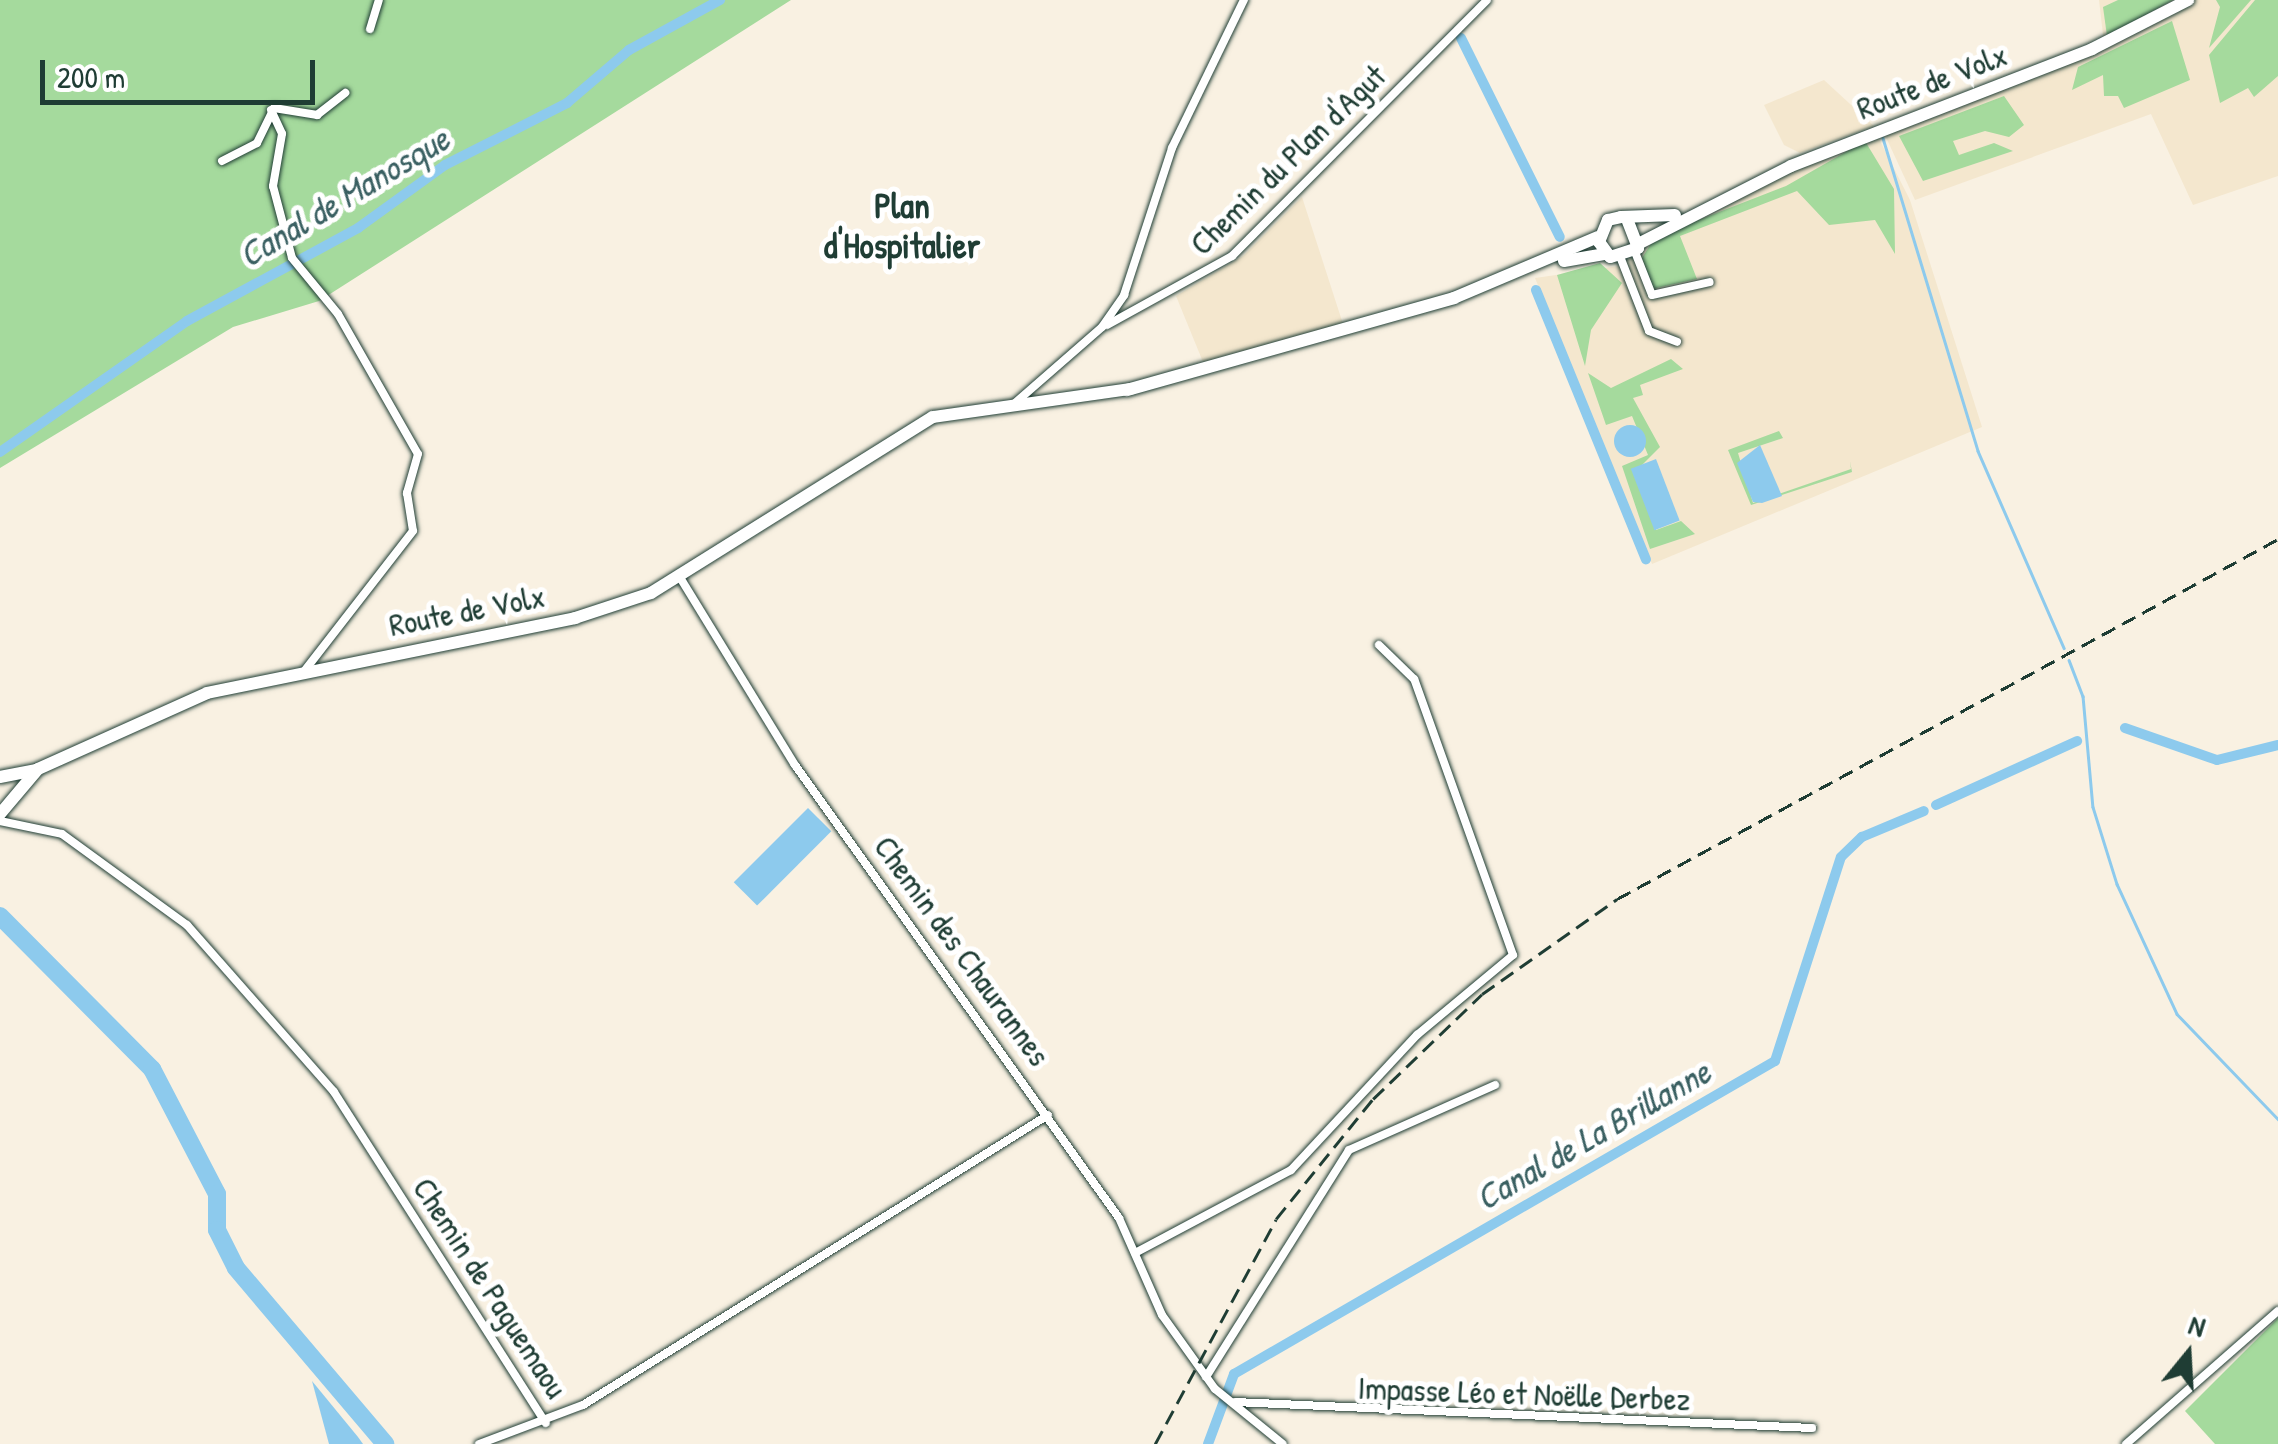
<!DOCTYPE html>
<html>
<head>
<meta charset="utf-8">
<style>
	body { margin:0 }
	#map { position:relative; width:2278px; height:1444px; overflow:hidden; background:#f9f1e2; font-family:"Patrick Hand",sans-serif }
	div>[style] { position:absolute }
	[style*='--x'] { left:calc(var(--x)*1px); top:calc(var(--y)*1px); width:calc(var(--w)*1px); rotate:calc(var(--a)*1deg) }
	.built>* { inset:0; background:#f4e7ce }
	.green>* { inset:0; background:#a5da9d }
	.water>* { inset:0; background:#8dcaed; transform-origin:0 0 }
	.round { border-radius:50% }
	.stream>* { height:2.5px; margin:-1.25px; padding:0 1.25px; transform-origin:1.25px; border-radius:1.25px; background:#8dcaed }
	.canal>* { height:10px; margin:-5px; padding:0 5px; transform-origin:5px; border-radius:5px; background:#8dcaed }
	.river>* { height:18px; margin:-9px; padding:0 9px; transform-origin:9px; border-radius:9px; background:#8dcaed }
	.roads { filter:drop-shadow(0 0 2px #1f3d34) drop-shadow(0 0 2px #1f3d34) }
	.street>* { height:8px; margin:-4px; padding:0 4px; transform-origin:4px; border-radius:4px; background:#fff }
	.primary>* { height:12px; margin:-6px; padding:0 6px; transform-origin:6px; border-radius:6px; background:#fff }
	.rail>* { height:2.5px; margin-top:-1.25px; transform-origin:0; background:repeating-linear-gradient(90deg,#1f3d34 0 15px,transparent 0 23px) }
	span { translate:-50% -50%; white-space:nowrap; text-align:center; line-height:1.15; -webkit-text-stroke:10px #fff; paint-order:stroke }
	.street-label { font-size:32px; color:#1f3d34 }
	.water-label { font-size:35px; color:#3a6062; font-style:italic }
	.neighbourhood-label { font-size:35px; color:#1f3d34; font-weight:700 }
	.north { position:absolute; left:2138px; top:1304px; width:100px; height:100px; -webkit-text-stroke:8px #fff; paint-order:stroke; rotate:18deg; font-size:28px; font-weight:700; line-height:40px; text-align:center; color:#1f3d34 }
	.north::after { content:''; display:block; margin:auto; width:35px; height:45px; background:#1f3d34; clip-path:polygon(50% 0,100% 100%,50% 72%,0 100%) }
	.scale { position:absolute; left:40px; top:60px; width:275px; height:45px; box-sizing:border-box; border:5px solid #1f3d34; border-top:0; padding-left:12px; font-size:30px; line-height:35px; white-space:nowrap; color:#1f3d34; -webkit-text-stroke:8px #fff; paint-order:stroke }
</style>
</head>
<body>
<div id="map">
	<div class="built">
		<div style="clip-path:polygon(2099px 0,2278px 0,2278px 176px,2193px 205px,2151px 114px,1915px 200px,1884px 133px,2104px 44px)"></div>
		<div style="clip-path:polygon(1824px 80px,1874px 126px,1800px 153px,1784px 145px,1764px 105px)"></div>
		<div style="clip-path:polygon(1877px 135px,1910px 200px,1982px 427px,1652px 564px,1535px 278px,1619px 266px,1683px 220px)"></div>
		<div style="clip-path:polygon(1302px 197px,1343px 324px,1203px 362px,1176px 296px,1243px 256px)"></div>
	</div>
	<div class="green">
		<div style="clip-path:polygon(0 0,791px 0,319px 301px,233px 327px,0 468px)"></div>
		<div style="clip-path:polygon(2118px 0,2173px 0,2107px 36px,2103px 7px)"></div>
		<div style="clip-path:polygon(2216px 0,2251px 0,2209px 48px,2220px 7px)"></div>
		<div style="clip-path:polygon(2255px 0,2278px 0,2278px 76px,2254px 97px,2248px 88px,2220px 103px,2209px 55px)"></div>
		<div style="clip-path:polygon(2172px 21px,2190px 80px,2124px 108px,2118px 96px,2104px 96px,2103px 75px,2072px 90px,2078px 67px)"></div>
		<div style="clip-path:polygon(2004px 96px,2024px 125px,2009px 137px,1985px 131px,1953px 141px,1959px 155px,1994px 143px,2013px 151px,1923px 181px,1899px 136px)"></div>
		<div style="clip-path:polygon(1865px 141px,1894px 189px,1895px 254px,1875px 220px,1829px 225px,1797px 191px,1680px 236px,1697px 279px,1652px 289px,1642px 258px,1655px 237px,1786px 186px)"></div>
		<div style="clip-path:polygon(1600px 263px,1622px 283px,1591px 330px,1585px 366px,1557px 275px)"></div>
		<div style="clip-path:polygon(1671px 359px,1683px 369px,1640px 385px,1643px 395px,1633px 398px,1660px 447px,1634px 473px,1656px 530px,1681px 521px,1695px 534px,1650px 549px,1622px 466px,1648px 455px,1632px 416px,1606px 425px,1588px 373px,1611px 388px)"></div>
		<div style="clip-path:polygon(1779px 431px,1783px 438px,1738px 453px,1753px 503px,1851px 469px,1850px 461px,1852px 472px,1751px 505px,1728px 450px)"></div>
		<div style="clip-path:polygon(2278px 1318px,2278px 1444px,2215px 1444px,2185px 1411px)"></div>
	</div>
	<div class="water">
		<div class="round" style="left:1614px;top:425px;width:32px;height:32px"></div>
		<div style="clip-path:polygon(1760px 445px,1782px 496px,1762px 503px,1753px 502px,1737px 463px)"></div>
		<div style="left:1656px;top:459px;width:66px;height:27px;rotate:69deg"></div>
		<div style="left:808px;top:808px;width:33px;height:105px;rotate:45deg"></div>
		<div style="clip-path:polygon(312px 1381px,358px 1437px,363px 1444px,329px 1444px)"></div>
	</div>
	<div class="stream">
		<div style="--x:1883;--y:138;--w:327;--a:73.1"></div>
		<div style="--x:1978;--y:451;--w:215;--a:66.4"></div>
		<div style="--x:2069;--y:660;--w:39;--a:69"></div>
		<div style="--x:2083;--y:696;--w:111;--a:84.9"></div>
		<div style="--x:2093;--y:807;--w:81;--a:72.7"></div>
		<div style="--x:2117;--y:884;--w:143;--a:65.2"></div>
		<div style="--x:2177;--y:1014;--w:146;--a:46.1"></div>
	</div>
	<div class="canal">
		<div style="--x:1461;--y:38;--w:222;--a:63.6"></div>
		<div style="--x:1536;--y:290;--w:291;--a:67.8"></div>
		<div style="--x:0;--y:452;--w:228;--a:-35"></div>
		<div style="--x:187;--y:321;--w:195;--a:-28.5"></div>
		<div style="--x:358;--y:228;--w:107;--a:-35.9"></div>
		<div style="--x:445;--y:165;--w:137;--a:-26.9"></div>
		<div style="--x:567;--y:103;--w:82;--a:-40.5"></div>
		<div style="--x:629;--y:50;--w:104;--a:-28.8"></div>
		<div style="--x:2125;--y:728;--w:97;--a:19.2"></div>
		<div style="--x:2217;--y:760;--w:63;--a:-13.8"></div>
		<div style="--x:1936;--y:805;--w:155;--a:-24.4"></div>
		<div style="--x:1208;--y:1444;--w:75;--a:-69.6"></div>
		<div style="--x:1234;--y:1374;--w:625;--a:-30.05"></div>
		<div style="--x:1775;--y:1061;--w:214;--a:-72.1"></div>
		<div style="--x:1841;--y:857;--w:29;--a:-44"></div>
		<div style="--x:1862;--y:837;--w:67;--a:-22.8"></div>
	</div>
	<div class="river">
		<div style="--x:0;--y:916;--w:216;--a:45.2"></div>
		<div style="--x:152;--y:1069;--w:141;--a:62.5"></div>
		<div style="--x:217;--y:1194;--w:36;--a:90"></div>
		<div style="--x:217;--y:1230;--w:42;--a:63.4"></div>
		<div style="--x:236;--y:1268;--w:231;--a:49.7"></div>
	</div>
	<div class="roads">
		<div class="street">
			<div style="--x:370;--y:29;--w:30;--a:-73"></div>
			<div style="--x:271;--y:110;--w:26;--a:65"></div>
			<div style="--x:282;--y:134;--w:53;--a:99.8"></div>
			<div style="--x:273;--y:186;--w:74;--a:75.2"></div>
			<div style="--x:292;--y:258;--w:72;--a:50.6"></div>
			<div style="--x:338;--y:314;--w:161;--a:60.3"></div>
			<div style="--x:418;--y:454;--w:41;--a:105.8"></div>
			<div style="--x:407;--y:493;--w:38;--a:81"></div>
			<div style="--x:413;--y:531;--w:176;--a:127.8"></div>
			<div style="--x:222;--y:161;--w:39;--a:-27"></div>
			<div style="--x:257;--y:143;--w:39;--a:-64"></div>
			<div style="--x:274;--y:108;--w:44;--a:9.2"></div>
			<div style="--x:317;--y:115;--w:36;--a:-38"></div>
			<div style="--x:1635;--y:252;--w:46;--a:68.4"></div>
			<div style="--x:1652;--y:295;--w:59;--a:-12.6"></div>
			<div style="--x:1621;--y:259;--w:77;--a:68.7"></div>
			<div style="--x:1649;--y:331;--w:30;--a:21"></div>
			<div style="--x:1107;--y:325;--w:143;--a:-28.9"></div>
			<div style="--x:1232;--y:256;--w:361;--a:-45.1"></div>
			<div style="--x:1015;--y:403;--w:116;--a:-41.1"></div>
			<div style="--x:1102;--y:327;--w:39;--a:-55"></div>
			<div style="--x:1124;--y:295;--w:155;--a:-71.9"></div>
			<div style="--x:1172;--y:148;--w:165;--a:-64.1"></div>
			<div style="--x:681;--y:579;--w:218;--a:58.5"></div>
			<div style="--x:795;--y:765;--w:557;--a:54.43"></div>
			<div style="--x:1119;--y:1218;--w:106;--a:66.1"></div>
			<div style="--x:1162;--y:1315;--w:91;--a:54.4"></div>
			<div style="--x:1215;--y:1389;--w:87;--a:39"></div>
			<div style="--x:0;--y:821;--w:63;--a:11.8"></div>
			<div style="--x:62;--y:834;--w:155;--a:36.1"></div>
			<div style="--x:187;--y:925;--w:222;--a:48.6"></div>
			<div style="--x:334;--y:1092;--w:393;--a:57.4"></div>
			<div style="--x:1135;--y:1253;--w:177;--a:-28"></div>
			<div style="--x:1291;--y:1170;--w:185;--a:-47"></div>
			<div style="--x:1417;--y:1035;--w:125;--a:-39.8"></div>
			<div style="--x:1513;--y:955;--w:293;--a:-109.7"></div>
			<div style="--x:1414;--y:679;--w:49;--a:-135.8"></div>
			<div style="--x:1206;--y:1377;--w:268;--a:-57.8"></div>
			<div style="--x:1349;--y:1150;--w:160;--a:-24"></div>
			<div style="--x:1235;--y:1402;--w:578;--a:2.58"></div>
			<div style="--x:479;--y:1444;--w:111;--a:-20.6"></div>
			<div style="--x:583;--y:1405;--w:548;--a:-31.95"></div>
			<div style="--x:2126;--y:1444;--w:202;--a:-41.2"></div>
		</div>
		<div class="primary">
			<div style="--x:1627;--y:219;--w:31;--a:69"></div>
			<div style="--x:1638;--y:248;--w:29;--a:162"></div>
			<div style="--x:1610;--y:257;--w:19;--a:-126"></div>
			<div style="--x:1599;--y:242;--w:24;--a:-68"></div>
			<div style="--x:1608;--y:220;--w:13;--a:-13"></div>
			<div style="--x:1621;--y:217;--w:54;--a:-2.1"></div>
			<div style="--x:1640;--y:243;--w:169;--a:-27"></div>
			<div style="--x:1791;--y:166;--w:323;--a:-21.2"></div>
			<div style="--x:2092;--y:49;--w:108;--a:-27"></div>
			<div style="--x:1564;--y:261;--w:42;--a:-9.7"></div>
			<div style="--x:1127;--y:390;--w:340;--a:-15.7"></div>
			<div style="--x:1454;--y:298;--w:156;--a:-23"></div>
			<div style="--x:0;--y:777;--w:36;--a:-11"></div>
			<div style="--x:0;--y:814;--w:59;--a:-49.8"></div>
			<div style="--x:38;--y:769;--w:185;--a:-24.2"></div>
			<div style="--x:207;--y:693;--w:376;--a:-11.5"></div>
			<div style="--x:575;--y:618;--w:80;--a:-18.2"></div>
			<div style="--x:651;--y:593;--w:332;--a:-32"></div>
			<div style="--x:933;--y:417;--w:199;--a:-8.1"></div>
		</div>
	</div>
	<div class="rail">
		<div style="--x:1155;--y:1444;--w:255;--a:-61.7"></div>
		<div style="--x:1276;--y:1219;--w:154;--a:-51.1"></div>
		<div style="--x:1373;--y:1099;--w:151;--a:-43.9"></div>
		<div style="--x:1482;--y:994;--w:165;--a:-35.1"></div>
		<div style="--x:1617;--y:899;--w:753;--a:-28.57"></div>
	</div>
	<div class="street-label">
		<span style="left:1932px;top:82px;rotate:-21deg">Route de Volx</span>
		<span style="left:1288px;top:160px;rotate:-44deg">Chemin du Plan d'Agut</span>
		<span style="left:467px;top:611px;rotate:-11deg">Route de Volx</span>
		<span style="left:962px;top:951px;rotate:54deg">Chemin des Chaurannes</span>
		<span style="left:490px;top:1288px;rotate:57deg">Chemin de Paguemaou</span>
		<span style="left:1524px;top:1394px;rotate:2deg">Impasse Léo et Noëlle Derbez</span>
	</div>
	<div class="water-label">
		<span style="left:344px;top:197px;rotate:-31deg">Canal de Manosque</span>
		<span style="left:1593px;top:1135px;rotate:-30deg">Canal de La Brillanne</span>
	</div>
	<div class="neighbourhood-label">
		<span style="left:902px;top:226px">Plan<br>d'Hospitalier</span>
	</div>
	<div class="north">N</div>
	<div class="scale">200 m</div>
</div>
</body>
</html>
